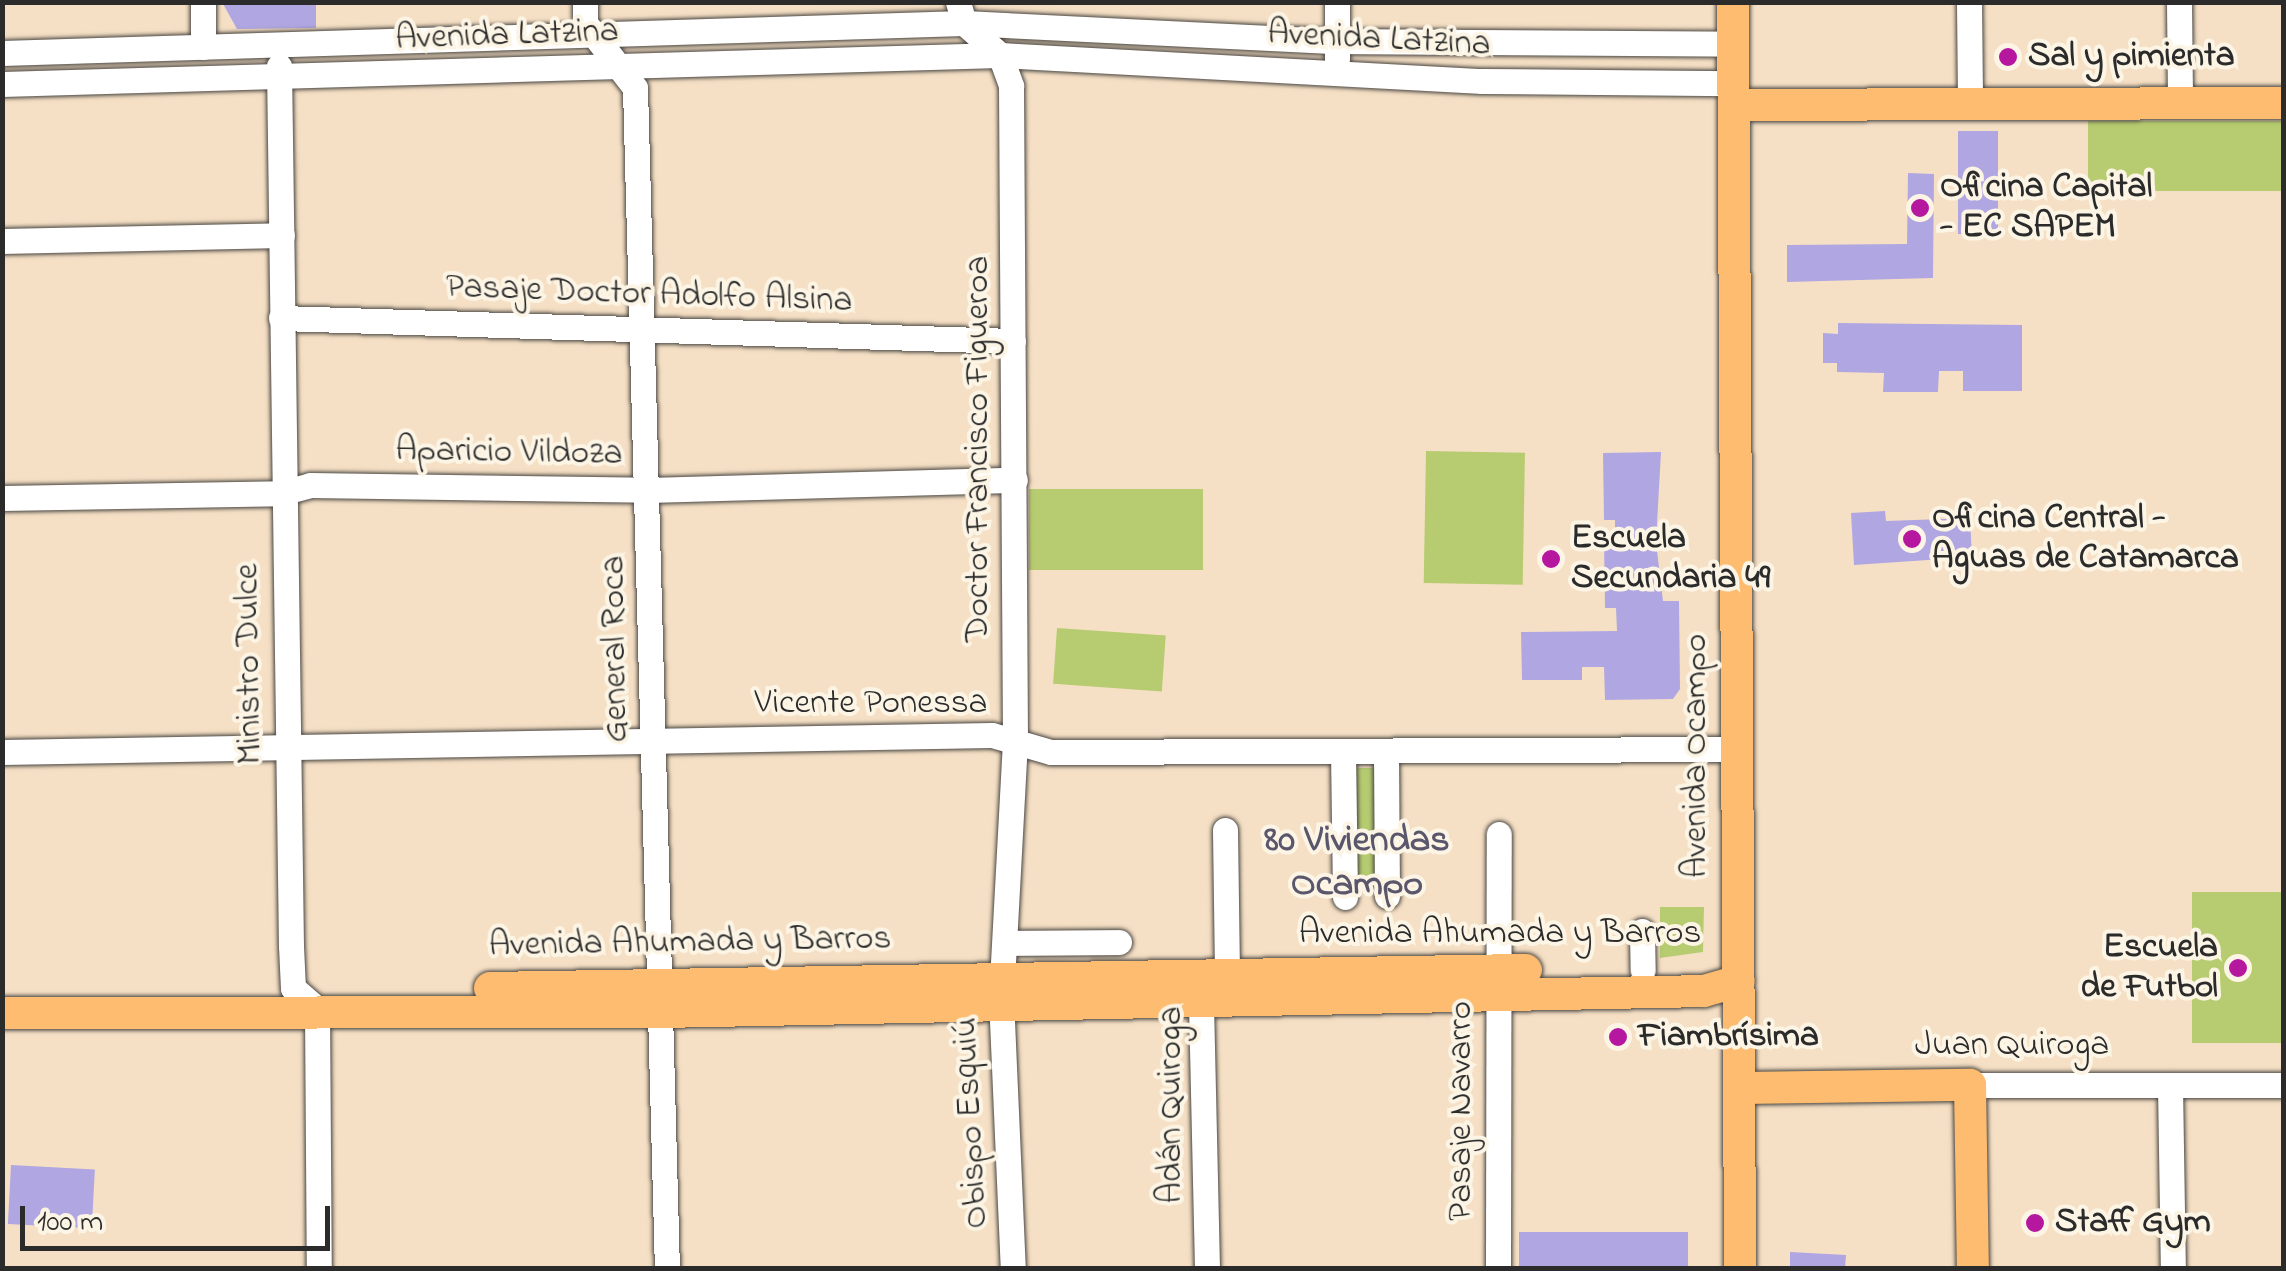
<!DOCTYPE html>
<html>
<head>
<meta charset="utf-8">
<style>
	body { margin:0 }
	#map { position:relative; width:2286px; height:1271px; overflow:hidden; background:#f6e0c5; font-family:"Indie Flower",sans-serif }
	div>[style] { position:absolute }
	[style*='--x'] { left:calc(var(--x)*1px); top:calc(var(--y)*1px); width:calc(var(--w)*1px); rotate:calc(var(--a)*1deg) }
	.green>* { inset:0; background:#b7cc70; transform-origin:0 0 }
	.building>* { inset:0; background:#b0a6e2; transform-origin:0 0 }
	.roads { filter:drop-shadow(0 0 2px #494642) drop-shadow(0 0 2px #494642) }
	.minor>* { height:25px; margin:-12.5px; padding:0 12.5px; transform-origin:12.5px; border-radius:12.5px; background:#fff }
	.major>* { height:32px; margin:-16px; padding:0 16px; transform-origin:16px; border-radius:16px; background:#fdbc70 }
	.dots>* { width:28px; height:28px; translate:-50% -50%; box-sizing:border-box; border:5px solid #fcf5e5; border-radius:50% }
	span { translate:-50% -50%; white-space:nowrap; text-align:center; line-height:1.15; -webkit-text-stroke:8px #fcf5e5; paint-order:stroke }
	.street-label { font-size:35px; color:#2b2b2b }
	.poi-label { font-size:35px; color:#2b2b2b; font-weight:700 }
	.left { translate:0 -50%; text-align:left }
	.right { translate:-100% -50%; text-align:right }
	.neighbourhood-label { font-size:38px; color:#5a566b; font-weight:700 }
	.frame { position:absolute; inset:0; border:5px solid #2b2b2b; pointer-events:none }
	.scale { position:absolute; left:20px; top:1206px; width:310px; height:45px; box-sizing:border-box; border:5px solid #2b2b2b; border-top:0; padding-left:12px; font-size:30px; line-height:35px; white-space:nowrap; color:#2b2b2b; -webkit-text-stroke:8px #fcf5e5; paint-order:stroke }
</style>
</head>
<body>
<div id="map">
	<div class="green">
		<div style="left:2283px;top:121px;width:70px;height:195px;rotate:90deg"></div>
		<div style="left:1426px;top:451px;width:99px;height:132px;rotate:1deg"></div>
		<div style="left:1029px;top:489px;width:174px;height:81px"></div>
		<div style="left:1057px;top:628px;width:109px;height:56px;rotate:4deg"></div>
		<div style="left:1352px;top:768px;width:25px;height:121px"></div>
		<div style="left:2283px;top:892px;width:151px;height:91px;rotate:90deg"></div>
		<div style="clip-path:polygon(1660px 907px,1704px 907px,1703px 952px,1660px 958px)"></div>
	</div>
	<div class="building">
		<div style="clip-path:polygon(222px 2px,316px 2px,316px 28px,237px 29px)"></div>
		<div style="left:1958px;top:131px;width:40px;height:103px"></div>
		<div style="clip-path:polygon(1908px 173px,1934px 174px,1933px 278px,1787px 282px,1787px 245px,1907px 244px)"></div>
		<div style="clip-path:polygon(1838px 323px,2022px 325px,2022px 391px,1963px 391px,1963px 371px,1939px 371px,1938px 392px,1883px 392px,1884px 373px,1837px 372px,1837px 363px,1823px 363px,1823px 333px,1838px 334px)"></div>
		<div style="clip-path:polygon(1661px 452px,1656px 542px,1663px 601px,1679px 601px,1680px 689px,1673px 699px,1605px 700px,1604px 667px,1582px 667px,1582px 680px,1522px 680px,1521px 632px,1617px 631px,1616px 608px,1605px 608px,1604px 542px,1615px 542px,1615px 520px,1604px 520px,1603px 453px)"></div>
		<div style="clip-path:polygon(1885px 511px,1886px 521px,1970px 518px,1972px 557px,1854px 565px,1851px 513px)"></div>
		<div style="left:11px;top:1165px;width:84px;height:59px;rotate:3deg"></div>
		<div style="left:1519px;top:1232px;width:169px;height:36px"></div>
		<div style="clip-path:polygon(1790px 1252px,1846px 1255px,1845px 1268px,1790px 1268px)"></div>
	</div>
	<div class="roads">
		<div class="minor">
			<div style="--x:585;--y:2;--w:21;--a:90"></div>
			<div style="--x:585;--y:23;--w:82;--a:52.4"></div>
			<div style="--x:635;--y:88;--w:1180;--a:88.45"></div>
			<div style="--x:958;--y:2;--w:22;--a:74"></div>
			<div style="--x:964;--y:23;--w:48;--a:41.6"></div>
			<div style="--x:1000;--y:55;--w:33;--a:70"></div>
			<div style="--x:1011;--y:86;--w:655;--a:89.65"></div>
			<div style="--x:1015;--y:741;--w:257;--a:93.1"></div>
			<div style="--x:1001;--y:998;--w:270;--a:87.5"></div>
			<div style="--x:1337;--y:2;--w:57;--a:90"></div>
			<div style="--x:1969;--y:2;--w:103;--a:89.4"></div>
			<div style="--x:2179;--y:2;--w:102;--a:89.4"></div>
			<div style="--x:203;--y:47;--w:45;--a:-90"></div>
			<div style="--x:2;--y:53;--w:962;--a:-1.79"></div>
			<div style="--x:964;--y:23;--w:373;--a:2.8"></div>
			<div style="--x:1337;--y:41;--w:396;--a:0.4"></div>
			<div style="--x:279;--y:66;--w:880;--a:89.22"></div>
			<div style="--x:291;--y:946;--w:42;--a:87.3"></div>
			<div style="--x:293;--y:988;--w:32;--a:41"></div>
			<div style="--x:317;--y:1009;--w:259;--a:89.6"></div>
			<div style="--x:2;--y:84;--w:998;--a:-1.66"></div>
			<div style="--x:1000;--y:55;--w:483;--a:3.1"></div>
			<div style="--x:1482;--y:81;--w:252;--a:0.5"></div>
			<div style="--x:2;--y:241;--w:280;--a:-1.2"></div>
			<div style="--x:281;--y:318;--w:732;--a:1.8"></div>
			<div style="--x:2;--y:498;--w:279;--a:-1"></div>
			<div style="--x:281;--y:493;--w:30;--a:-15"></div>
			<div style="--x:310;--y:485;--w:338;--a:0.8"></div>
			<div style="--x:648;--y:490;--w:367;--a:-1.6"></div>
			<div style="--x:1343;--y:751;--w:146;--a:89.2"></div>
			<div style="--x:2;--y:752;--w:990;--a:-0.98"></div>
			<div style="--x:992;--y:735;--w:61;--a:16.1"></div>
			<div style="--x:1051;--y:752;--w:686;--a:-0.25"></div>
			<div style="--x:1386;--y:752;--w:144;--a:89.6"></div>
			<div style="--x:1642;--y:931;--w:39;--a:89"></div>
			<div style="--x:1009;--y:943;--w:110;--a:-0.5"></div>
			<div style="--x:1970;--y:1085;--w:314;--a:0"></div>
			<div style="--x:2170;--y:1085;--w:183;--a:89.1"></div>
			<div style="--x:1207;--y:1268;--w:271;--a:-91.3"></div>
			<div style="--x:1201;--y:997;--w:35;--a:-43"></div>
			<div style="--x:1227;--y:973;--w:143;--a:-90.8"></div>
			<div style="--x:1498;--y:1268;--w:434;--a:-89.9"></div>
		</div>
		<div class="major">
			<div style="--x:1733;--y:2;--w:1266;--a:89.68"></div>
			<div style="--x:1734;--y:105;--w:550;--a:-0.21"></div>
			<div style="--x:490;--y:988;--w:1036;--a:-1"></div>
			<div style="--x:2;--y:1013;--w:658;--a:-0.09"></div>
			<div style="--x:660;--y:1012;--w:1044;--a:-1.15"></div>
			<div style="--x:1704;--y:991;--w:36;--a:-16"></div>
			<div style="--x:1741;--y:1088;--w:229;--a:-0.8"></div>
			<div style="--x:1970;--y:1085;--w:183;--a:89.1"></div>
		</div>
	</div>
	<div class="dots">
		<div style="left:2008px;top:57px;background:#b5179e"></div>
		<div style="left:1920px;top:208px;background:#b5179e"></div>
		<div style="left:1912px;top:539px;background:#b5179e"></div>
		<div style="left:1551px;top:559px;background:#b5179e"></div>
		<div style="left:2238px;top:968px;background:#b5179e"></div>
		<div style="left:1618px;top:1037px;background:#b5179e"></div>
		<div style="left:2035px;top:1223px;background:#b5179e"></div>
	</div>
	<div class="street-label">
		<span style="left:507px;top:36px;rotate:-2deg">Avenida Latzina</span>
		<span style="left:1379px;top:40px;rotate:3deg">Avenida Latzina</span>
		<span style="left:649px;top:295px;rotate:2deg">Pasaje Doctor Adolfo Alsina</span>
		<span style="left:979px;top:449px;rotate:-90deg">Doctor Francisco Figueroa</span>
		<span style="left:509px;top:453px;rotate:1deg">Aparicio Vildoza</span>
		<span style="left:616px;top:649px;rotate:-91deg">General Roca</span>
		<span style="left:250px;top:664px;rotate:-91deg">Ministro Dulce</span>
		<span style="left:871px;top:704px">Vicente Ponessa</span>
		<span style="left:1697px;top:756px;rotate:-90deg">Avenida Ocampo</span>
		<span style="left:1500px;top:934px">Avenida Ahumada y Barros</span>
		<span style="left:690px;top:943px;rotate:-1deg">Avenida Ahumada y Barros</span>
		<span style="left:2012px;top:1046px">Juan Quiroga</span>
		<span style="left:1172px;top:1105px;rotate:-90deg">Adán Quiroga</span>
		<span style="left:1462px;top:1111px;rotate:-90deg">Pasaje Navarro</span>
		<span style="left:972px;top:1123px;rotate:-93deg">Obispo Esquiú</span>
	</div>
	<div class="poi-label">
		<span class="left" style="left:2028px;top:57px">Sal y pimienta</span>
		<span class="left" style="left:1940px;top:208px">Oficina Capital<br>- EC SAPEM</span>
		<span class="left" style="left:1932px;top:539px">Oficina Central -<br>Aguas de Catamarca</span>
		<span class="left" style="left:1571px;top:559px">Escuela<br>Secundaria 49</span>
		<span class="right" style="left:2218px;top:968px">Escuela<br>de Futbol</span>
		<span class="left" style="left:1638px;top:1037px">Fiambrísima</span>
		<span class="left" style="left:2055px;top:1223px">Staff Gym</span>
	</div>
	<div class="neighbourhood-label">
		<span style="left:1357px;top:864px">80 Viviendas<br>Ocampo</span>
	</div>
	<div class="frame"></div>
	<div class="scale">100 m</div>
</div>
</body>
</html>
